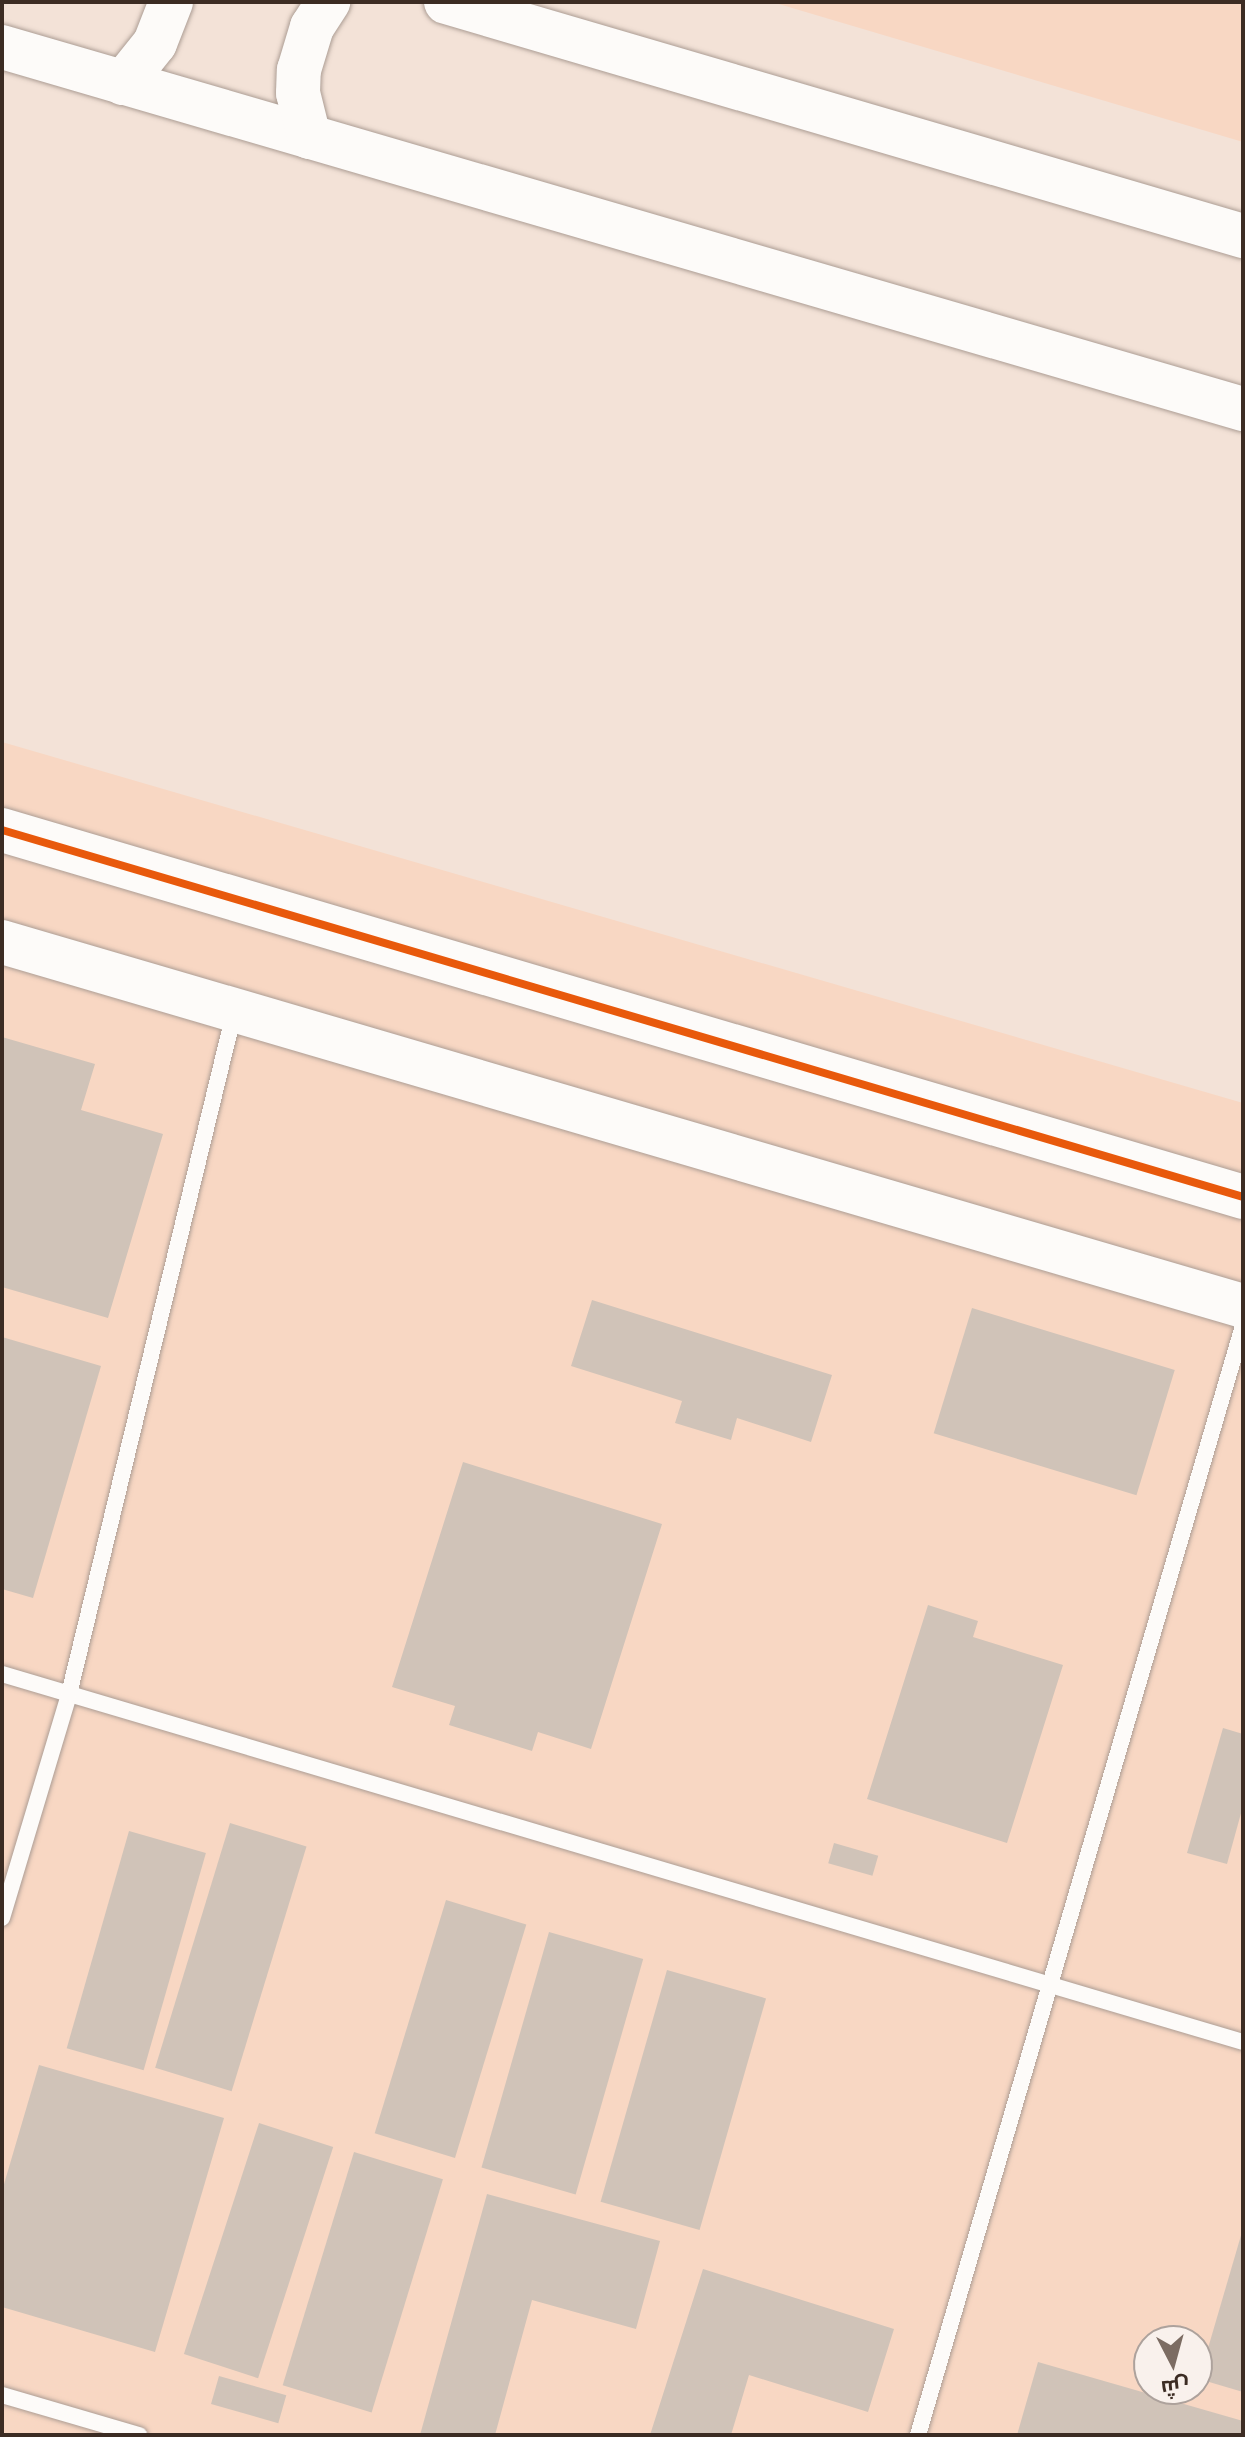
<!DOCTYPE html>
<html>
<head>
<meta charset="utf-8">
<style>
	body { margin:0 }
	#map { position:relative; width:1245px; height:2437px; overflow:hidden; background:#f3e2d7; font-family:Figtree,Cairo,sans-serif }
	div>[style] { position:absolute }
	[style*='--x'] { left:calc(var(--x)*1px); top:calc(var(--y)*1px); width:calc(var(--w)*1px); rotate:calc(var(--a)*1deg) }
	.built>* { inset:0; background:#f8d7c3 }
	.building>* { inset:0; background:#d0c3b8; transform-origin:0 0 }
	.roads { filter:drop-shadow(0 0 2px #ac9d94) drop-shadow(0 0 2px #ac9d94) }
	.lane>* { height:16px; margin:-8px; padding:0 8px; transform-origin:8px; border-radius:8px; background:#fdfbf9 }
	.secondary>* { height:44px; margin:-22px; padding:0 22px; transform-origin:22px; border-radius:22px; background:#fdfbf9 }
	.primary>* { height:44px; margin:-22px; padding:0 22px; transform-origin:22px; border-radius:22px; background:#fdfbf9 }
	.cycleway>* { height:8px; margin:-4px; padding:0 4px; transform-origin:4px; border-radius:4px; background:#e8590c }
	span { translate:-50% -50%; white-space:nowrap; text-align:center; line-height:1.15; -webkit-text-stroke:7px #f9f1ec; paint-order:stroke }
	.frame { position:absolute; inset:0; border:4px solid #3c2c23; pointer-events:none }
	.north { position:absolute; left:1133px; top:2325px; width:80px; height:80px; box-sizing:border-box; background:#f9f1ec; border:2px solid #ada29c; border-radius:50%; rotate:174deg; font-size:22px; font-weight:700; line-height:32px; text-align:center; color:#3c2c23 }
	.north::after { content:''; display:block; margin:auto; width:28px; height:36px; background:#7c6c62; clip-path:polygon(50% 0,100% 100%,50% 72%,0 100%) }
</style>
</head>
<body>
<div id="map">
	<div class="built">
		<div style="clip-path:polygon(772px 2px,1243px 2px,1243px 142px)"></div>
		<div style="clip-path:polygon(evenodd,2px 742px,1243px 1103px,1243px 2435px,2px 2435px,2px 742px,1149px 2341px,1197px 2341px,1197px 2389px,1149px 2389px,1149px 2341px)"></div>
	</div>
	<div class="building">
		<div style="clip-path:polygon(2px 1037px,95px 1064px,81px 1110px,163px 1134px,108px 1318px,2px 1287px)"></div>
		<div style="clip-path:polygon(592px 1300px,832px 1375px,811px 1442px,737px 1418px,731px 1440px,675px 1423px,682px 1401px,571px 1366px)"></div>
		<div style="left:972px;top:1308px;width:212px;height:131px;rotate:17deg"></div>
		<div style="clip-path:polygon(2px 1337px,101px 1366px,33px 1598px,2px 1589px)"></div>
		<div style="clip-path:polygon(463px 1462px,662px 1524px,591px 1749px,538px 1732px,532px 1751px,449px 1725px,455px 1706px,392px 1687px)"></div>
		<div style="clip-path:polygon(928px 1605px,978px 1621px,973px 1637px,1063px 1665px,1007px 1843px,867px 1799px)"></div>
		<div style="clip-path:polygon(1223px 1728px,1243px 1734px,1243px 1806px,1227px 1864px,1187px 1853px)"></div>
		<div style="left:230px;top:1823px;width:80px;height:256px;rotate:17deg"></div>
		<div style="left:129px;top:1831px;width:80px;height:226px;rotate:16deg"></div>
		<div style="left:834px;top:1843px;width:46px;height:21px;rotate:16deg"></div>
		<div style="left:446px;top:1900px;width:84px;height:244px;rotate:17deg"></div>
		<div style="left:549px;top:1932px;width:98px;height:245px;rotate:16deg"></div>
		<div style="left:667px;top:1970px;width:103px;height:241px;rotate:16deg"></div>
		<div style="clip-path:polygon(39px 2065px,224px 2118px,155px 2352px,2px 2307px,2px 2191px)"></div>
		<div style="left:259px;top:2123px;width:78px;height:243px;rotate:18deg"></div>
		<div style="left:354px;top:2152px;width:93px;height:244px;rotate:17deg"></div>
		<div style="clip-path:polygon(487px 2194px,660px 2241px,636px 2329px,532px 2300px,495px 2435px,420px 2435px)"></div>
		<div style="clip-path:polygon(1242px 2232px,1243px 2232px,1243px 2392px,1199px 2379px)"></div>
		<div style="clip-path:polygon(703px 2269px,894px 2329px,868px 2412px,749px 2375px,731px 2435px,650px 2435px)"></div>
		<div style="clip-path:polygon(1038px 2362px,1243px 2421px,1243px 2435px,1017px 2435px)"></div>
		<div style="left:219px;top:2376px;width:70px;height:29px;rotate:16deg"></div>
	</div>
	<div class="roads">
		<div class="lane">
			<div style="--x:2;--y:1674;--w:1294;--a:16.52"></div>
			<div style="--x:2;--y:1918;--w:234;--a:-73.3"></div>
			<div style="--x:69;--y:1694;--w:701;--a:-76.38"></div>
			<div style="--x:2;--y:2395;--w:143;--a:16.3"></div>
			<div style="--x:918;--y:2435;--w:1156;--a:-73.67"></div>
		</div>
		<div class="secondary">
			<div style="--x:2;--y:830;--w:1294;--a:16.47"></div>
			<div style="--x:2;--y:942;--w:1293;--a:16.35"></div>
		</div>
		<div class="primary">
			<div style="--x:446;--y:2;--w:831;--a:16.36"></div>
			<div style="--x:2;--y:47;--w:1293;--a:16.26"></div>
			<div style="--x:123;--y:83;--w:51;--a:-51.3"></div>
			<div style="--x:155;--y:43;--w:44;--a:-68.7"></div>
			<div style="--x:309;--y:137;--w:45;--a:-104"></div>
			<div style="--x:298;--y:93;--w:23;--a:-88"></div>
			<div style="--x:299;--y:70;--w:45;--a:-73.2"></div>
			<div style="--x:312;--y:27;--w:30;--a:-57"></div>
		</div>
	</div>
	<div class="cycleway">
		<div style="--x:2;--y:830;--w:1294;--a:16.47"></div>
	</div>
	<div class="frame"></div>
	<div class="north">ش</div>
</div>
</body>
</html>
